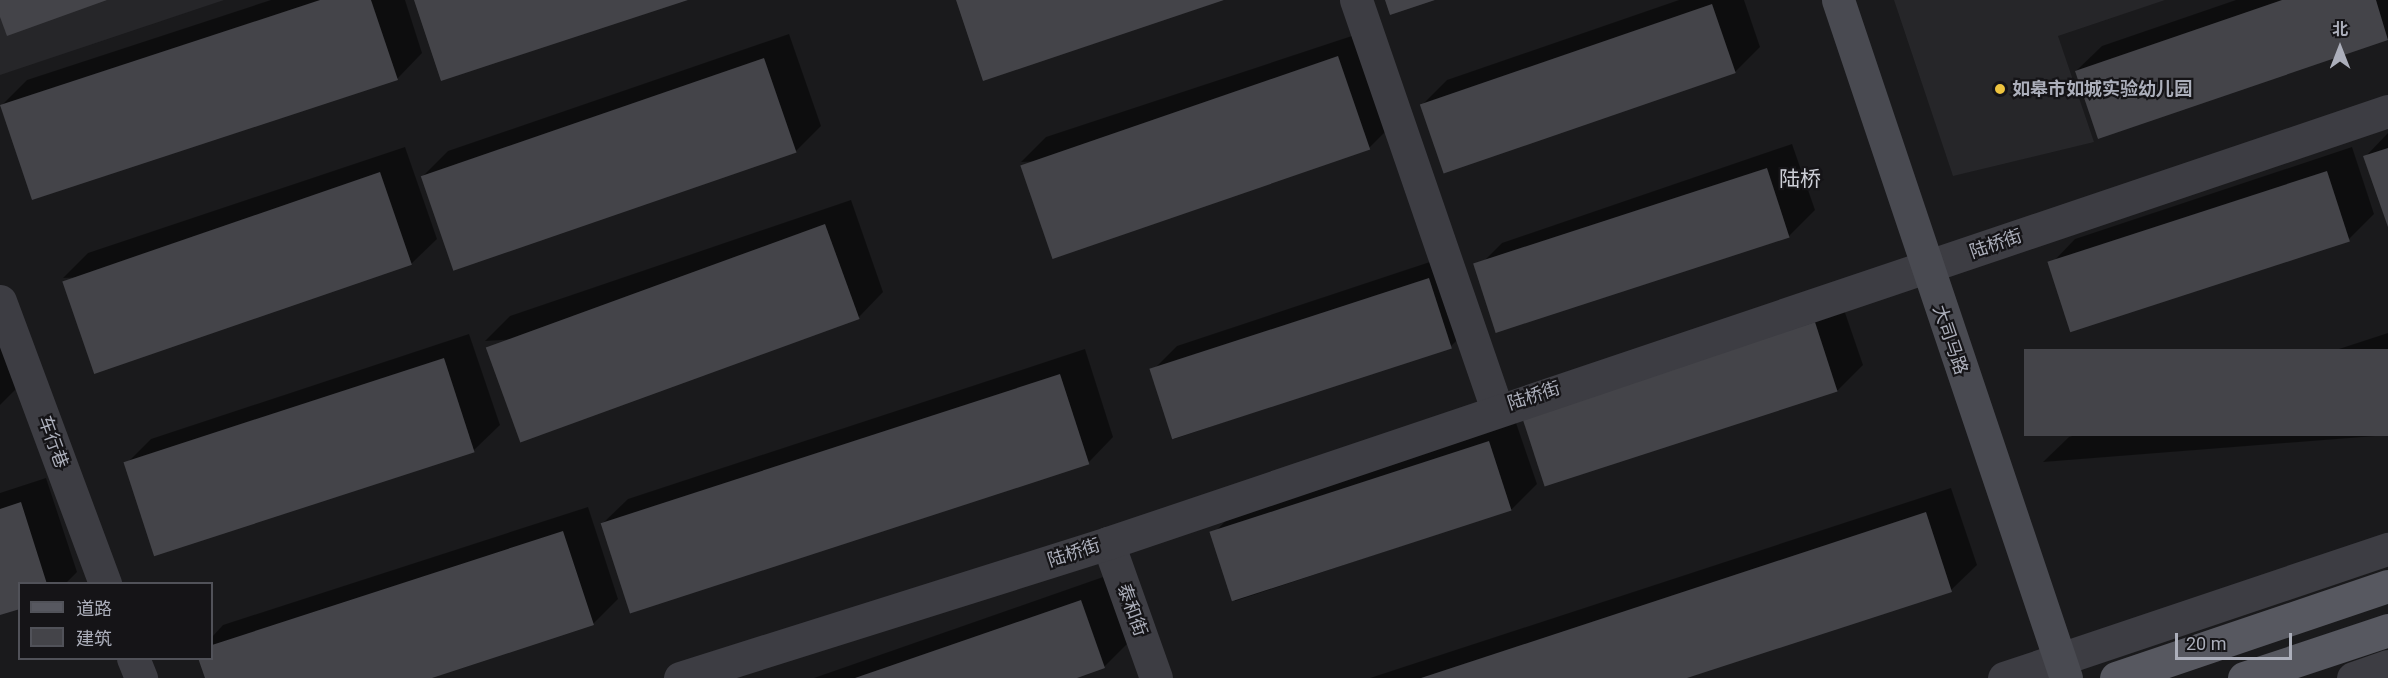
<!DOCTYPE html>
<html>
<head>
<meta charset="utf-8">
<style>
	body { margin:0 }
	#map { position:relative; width:2388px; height:678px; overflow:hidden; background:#1a1a1c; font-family:Roboto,"Noto Sans SC",sans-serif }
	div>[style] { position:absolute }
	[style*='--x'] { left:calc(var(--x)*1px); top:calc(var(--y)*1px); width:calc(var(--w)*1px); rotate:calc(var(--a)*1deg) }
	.built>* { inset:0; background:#262629 }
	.shadow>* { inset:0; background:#0007 }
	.building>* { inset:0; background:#444449; transform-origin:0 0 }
	.street>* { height:33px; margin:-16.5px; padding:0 16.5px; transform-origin:16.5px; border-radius:16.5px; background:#3d3d43 }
	.secondary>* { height:33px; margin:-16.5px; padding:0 16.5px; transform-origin:16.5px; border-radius:16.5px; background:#494a51 }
	.primary>* { height:33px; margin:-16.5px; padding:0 16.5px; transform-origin:16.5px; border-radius:16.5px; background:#575860 }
	.dots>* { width:16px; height:16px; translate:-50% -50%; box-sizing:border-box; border:3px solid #151417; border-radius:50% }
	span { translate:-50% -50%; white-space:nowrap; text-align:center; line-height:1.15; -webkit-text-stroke:4.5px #151417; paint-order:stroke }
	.poi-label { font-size:18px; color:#acafbb; font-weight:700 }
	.left { translate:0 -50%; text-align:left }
	.street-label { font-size:18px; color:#acafbb }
	.quarter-label { font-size:21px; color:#cdcfd7 }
	.legend { position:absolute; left:18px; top:582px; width:195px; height:78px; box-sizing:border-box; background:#151417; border:2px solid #515259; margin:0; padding:8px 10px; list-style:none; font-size:18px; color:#acafbb }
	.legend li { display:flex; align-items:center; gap:12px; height:30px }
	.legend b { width:30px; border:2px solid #515259 }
	.north { position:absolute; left:2310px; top:18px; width:60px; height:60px; -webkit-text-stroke:4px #151417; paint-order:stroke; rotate:0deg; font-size:16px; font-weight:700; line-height:24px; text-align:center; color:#acafbb }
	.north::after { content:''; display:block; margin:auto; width:21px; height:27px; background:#acafbb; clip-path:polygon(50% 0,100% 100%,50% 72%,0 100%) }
	.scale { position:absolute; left:2175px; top:633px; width:117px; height:27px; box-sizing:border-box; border:3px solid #acafbb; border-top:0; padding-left:8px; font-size:18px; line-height:21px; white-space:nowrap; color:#acafbb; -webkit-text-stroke:4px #151417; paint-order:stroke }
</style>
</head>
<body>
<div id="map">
	<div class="built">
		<div style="clip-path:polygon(0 0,224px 0,0 75px)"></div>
		<div style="clip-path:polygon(1894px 0,2165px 0,2058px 36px,2094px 142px,1953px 176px)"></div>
	</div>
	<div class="shadow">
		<div style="clip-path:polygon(271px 0,405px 0,422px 53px,397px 79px,2px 105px,27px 80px)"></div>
		<div style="clip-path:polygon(1679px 0,1744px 0,1760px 47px,1735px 72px,1422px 105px,1447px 80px)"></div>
		<div style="clip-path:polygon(2236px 0,2388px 0,2388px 39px,2099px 137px,2076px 71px,2102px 46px)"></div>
		<div style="clip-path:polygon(1364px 32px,1394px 123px,1369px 148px,1021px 162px,1046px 137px)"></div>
		<div style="clip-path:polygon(789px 34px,821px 126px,795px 152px,423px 176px,448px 151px)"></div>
		<div style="clip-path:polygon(2388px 133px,2388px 222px,2365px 157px)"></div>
		<div style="clip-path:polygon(1792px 144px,1815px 210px,1789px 236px,1477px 268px,1502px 243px)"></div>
		<div style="clip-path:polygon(405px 147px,437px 239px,411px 264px,63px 278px,88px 253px)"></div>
		<div style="clip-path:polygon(2352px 147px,2374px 214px,2349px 239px,2050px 265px,2075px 239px)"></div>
		<div style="clip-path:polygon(851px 200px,883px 292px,858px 318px,485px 341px,510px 316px)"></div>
		<div style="clip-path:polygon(1454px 254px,1477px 321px,1451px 346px,1174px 439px,1152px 371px,1177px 346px)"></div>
		<div style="clip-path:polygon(1840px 298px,1863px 365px,1838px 390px,1525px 423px,1550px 398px)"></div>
		<div style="clip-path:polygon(2388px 333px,2388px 435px,2043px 462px,2069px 437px)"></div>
		<div style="clip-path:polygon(469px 334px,500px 425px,474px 450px,126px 464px,151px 439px)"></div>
		<div style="clip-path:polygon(0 340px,16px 389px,0 405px)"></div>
		<div style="clip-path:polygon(1085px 349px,1113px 437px,1088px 463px,602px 524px,628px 499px)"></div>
		<div style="clip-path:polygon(1514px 417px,1537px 484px,1512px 509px,1235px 601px,1212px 535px,1237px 509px)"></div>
		<div style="clip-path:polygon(46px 478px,77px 572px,65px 584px,20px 584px,0 613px,0 493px)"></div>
		<div style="clip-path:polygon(1951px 488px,1977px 565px,1951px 590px,1682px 678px,1370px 678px)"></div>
		<div style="clip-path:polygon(588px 507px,618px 599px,593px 624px,427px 678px,206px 678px,212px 637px,223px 625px)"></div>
		<div style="clip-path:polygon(1106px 576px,1129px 642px,1104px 667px,1072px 678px,814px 678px)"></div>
	</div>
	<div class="building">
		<div style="clip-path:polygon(0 0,107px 0,7px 36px,0 17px)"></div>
		<div style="clip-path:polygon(320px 0,371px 0,398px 80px,32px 200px,0 105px)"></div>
		<div style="clip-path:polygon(414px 0,688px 0,441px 81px)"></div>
		<div style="clip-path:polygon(956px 0,1224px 0,983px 81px)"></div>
		<div style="clip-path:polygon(1385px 0,1435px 0,1390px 15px)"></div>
		<div style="clip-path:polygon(2282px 0,2376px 0,2388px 40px,2098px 139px,2075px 71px)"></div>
		<div style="left:1712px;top:4px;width:73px;height:309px;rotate:71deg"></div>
		<div style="left:1338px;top:56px;width:99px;height:336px;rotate:71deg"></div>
		<div style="left:764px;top:58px;width:100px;height:363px;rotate:71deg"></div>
		<div style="clip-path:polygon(2388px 148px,2388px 227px,2363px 156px)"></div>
		<div style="left:1767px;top:168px;width:73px;height:309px;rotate:72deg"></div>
		<div style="left:2327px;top:171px;width:74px;height:294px;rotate:72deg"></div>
		<div style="left:380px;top:172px;width:98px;height:336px;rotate:71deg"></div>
		<div style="left:825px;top:224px;width:101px;height:361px;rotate:70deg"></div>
		<div style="left:1429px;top:278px;width:74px;height:294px;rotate:72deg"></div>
		<div style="left:1815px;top:322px;width:73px;height:308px;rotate:72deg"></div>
		<div style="left:2388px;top:349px;width:87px;height:364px;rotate:90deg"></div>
		<div style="left:444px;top:358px;width:99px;height:337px;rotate:72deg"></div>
		<div style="left:1060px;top:374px;width:95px;height:483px;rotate:72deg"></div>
		<div style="left:1489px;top:441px;width:73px;height:294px;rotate:72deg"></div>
		<div style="clip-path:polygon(21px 502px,47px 584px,20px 584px,20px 609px,0 615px,0 509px)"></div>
		<div style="clip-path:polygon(1926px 512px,1952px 592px,1687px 678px,1421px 678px)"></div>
		<div style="clip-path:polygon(563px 531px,594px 625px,432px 678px,205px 678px,198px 658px,212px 658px,212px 645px)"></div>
		<div style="clip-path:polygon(1081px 600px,1105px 668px,1077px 678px,855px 678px)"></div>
	</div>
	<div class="street">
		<div style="--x:1356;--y:0;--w:433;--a:71"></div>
		<div style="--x:0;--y:301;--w:302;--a:69.6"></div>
		<div style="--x:1108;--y:543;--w:143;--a:70.4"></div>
		<div style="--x:133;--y:658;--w:22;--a:68"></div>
		<div style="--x:680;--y:678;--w:449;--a:-17.5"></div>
		<div style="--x:1108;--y:543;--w:1351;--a:-18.65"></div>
		<div style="--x:2004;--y:678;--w:405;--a:-18.6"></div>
		<div style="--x:2353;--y:678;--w:37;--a:-19"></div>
	</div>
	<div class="secondary">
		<div style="--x:1838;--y:0;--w:715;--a:71.41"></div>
	</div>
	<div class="primary">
		<div style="--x:2116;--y:678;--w:287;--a:-18.7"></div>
		<div style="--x:2244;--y:678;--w:152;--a:-18.4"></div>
	</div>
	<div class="dots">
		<div style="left:2000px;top:89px;background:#eec43f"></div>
	</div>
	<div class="poi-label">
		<span class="left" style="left:2012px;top:89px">如皋市如城实验幼儿园</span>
	</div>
	<div class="street-label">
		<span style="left:1996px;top:244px;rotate:-19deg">陆桥街</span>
		<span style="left:1950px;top:340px;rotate:71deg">大司马路</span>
		<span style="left:1534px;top:396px;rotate:-18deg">陆桥街</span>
		<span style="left:53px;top:442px;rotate:70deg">车行巷</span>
		<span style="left:1074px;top:553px;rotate:-18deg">陆桥街</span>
		<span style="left:1132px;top:610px;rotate:70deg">泰和街</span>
	</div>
	<div class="quarter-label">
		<span style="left:1800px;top:179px">陆桥</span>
	</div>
	<ul class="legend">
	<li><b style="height:8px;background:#575860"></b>道路</li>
	<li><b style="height:16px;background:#444449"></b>建筑</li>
	</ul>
	<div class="north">北</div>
	<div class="scale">20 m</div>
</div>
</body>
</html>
